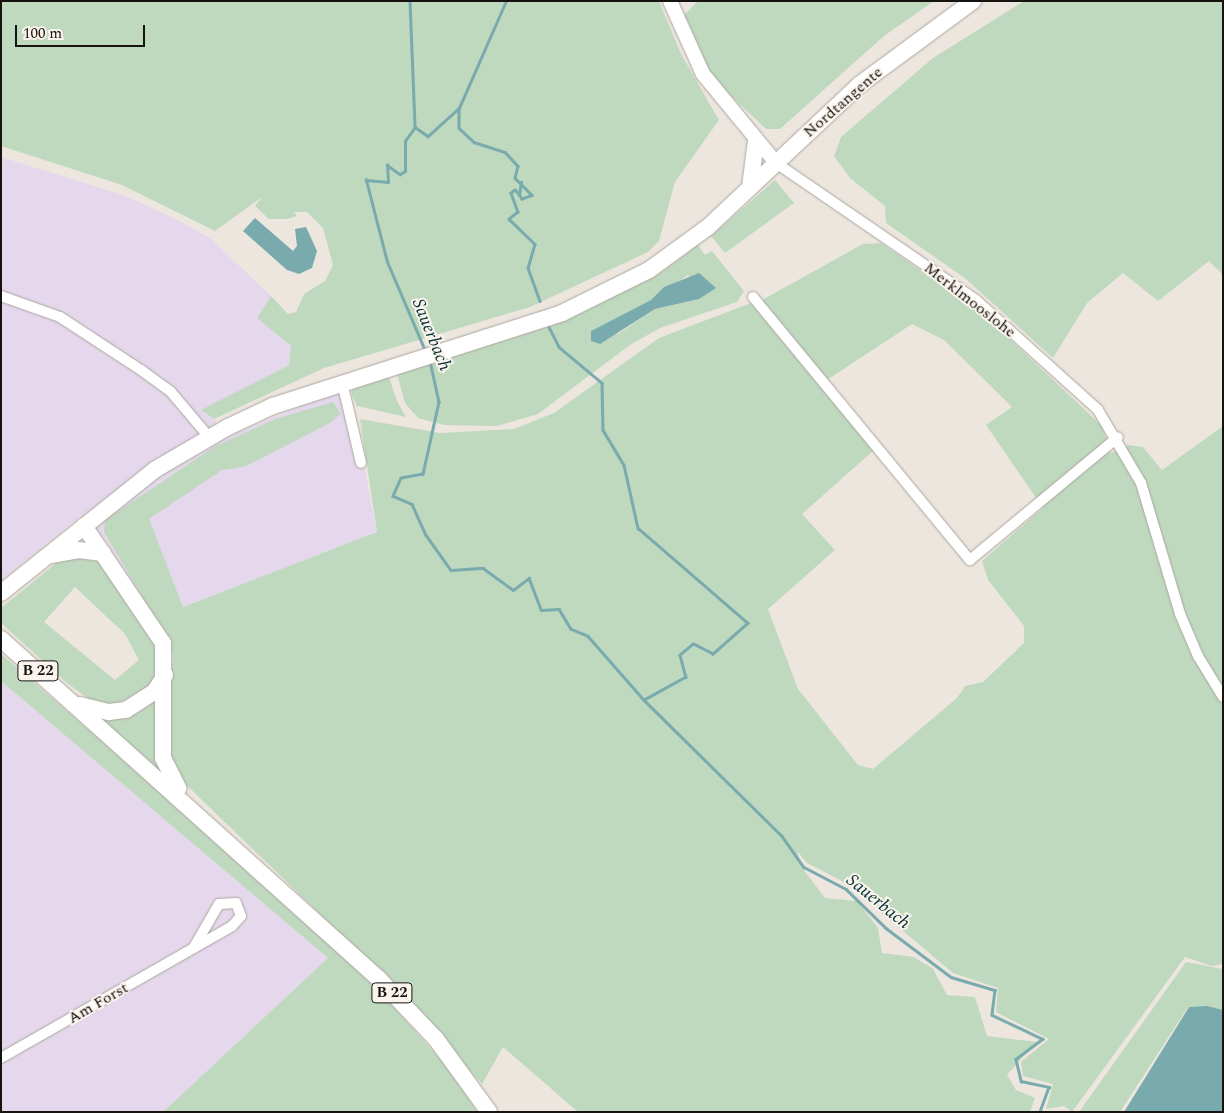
<!DOCTYPE html>
<html>
<head>
<meta charset="utf-8">
<style>
	body { margin:0 }
	#map { position:relative; width:1224px; height:1113px; overflow:hidden; background:#ede6df; font-family:Spectral,serif }
	div>[style] { position:absolute }
	[style*='--x'] { left:calc(var(--x)*1px); top:calc(var(--y)*1px); width:calc(var(--w)*1px); rotate:calc(var(--a)*1deg) }
	.commercial>* { inset:0; background:#e5d8ec }
	.green>* { inset:0; background:#bfd9bf }
	.water>* { inset:0; background:#79aaad }
	.stream>* { height:2.5px; margin:-1.25px; padding:0 1.25px; transform-origin:1.25px; border-radius:1.25px; background:#79aaad }
	.roads { filter:drop-shadow(0 0 1px #aca69f) drop-shadow(0 0 1px #aca69f) }
	.street>* { height:10px; margin:-5px; padding:0 5px; transform-origin:5px; border-radius:5px; background:#fff }
	.secondary>* { height:14px; margin:-7px; padding:0 7px; transform-origin:7px; border-radius:7px; background:#fff }
	.primary>* { height:16px; margin:-8px; padding:0 8px; transform-origin:8px; border-radius:8px; background:#fff }
	span { translate:-50% -50%; white-space:nowrap; text-align:center; line-height:1.15; -webkit-text-stroke:4px #faf4ec; paint-order:stroke }
	.shield-label span { padding:1px 4px; background:#faf4ec; border:1px solid; border-radius:4px; -webkit-text-stroke-width:0 }
	.shield-label { font-size:15px; color:#151210; font-weight:700 }
	.street-label { font-size:16px; color:#151210 }
	.water-label { font-size:18px; color:#003033; font-style:italic }
	.frame { position:absolute; inset:0; border:2px solid #151210; pointer-events:none }
	.scale { position:absolute; left:15px; top:25px; width:130px; height:22px; box-sizing:border-box; border:2px solid #151210; border-top:0; padding-left:6px; font-size:15px; line-height:18px; white-space:nowrap; color:#151210; -webkit-text-stroke:4px #faf4ec; paint-order:stroke }
</style>
</head>
<body>
<div id="map">
	<div class="commercial">
		<div style="clip-path:polygon(1px 157px,123px 195px,176px 219px,210px 238px,271px 296px,257px 318px,291px 346px,289px 365px,201px 411px,214px 419px,225px 438px,349px 386px,377px 532px,154px 618px,105px 539px,82px 515px,1px 581px)"></div>
		<div style="clip-path:polygon(1px 681px,328px 958px,163px 1112px,1px 1112px)"></div>
	</div>
	<div class="green">
		<div style="clip-path:polygon(1px 1px,659px 1px,681px 54px,719px 120px,675px 182px,659px 241px,648px 252px,530px 307px,324px 368px,214px 419px,201px 410px,289px 365px,291px 346px,257px 318px,271px 296px,288px 314px,296px 312px,304px 294px,325px 281px,333px 265px,323px 228px,307px 212px,294px 212px,297px 216px,287px 219px,269px 219px,255px 206px,262px 197px,215px 231px,122px 185px,1px 146px)"></div>
		<div style="clip-path:polygon(698px 1px,934px 1px,884px 36px,780px 129px,766px 129px,714px 80px,682px 17px)"></div>
		<div style="clip-path:polygon(1024px 1px,1223px 1px,1223px 275px,1209px 261px,1158px 301px,1123px 273px,1087px 303px,1053px 358px,966px 279px,886px 223px,885px 206px,850px 178px,834px 156px,841px 137px,933px 58px)"></div>
		<div style="clip-path:polygon(775px 180px,794px 203px,725px 253px,711px 236px)"></div>
		<div style="clip-path:polygon(881px 243px,983px 314px,1102px 426px,1111px 453px,1128px 445px,1143px 447px,1162px 470px,1223px 426px,1223px 964px,1212px 966px,1185px 957px,1072px 1112px,1064px 1106px,1046px 1109px,1053px 1084px,1023px 1076px,1021px 1062px,1049px 1039px,996px 1012px,998px 988px,953px 973px,846px 883px,807px 863px,798px 852px,800px 865px,825px 898px,857px 901px,878px 928px,882px 953px,914px 957px,933px 969px,947px 995px,975px 997px,987px 1036px,1036px 1042px,1007px 1075px,1016px 1090px,1035px 1098px,1030px 1112px,578px 1112px,503px 1047px,482px 1084px,378px 970px,173px 772px,167px 724px,173px 657px,167px 638px,104px 532px,105px 520px,214px 447px,275px 419px,333px 402px,341px 414px,330px 423px,244px 467px,222px 470px,149px 519px,183px 607px,377px 532px,360px 419px,440px 433px,514px 429px,554px 413px,659px 338px,751px 303px,874px 450px,802px 514px,835px 550px,768px 609px,798px 689px,858px 765px,873px 769px,957px 698px,965px 686px,983px 682px,1024px 643px,1024px 626px,988px 580px,982px 561px,1043px 508px,986px 425px,1012px 407px,944px 340px,912px 324px,827px 380px,760px 301px,863px 244px)"></div>
		<div style="clip-path:polygon(evenodd,698px 245px,705px 255px,712px 251px,744px 291px,737px 302px,660px 328px,630px 345px,538px 414px,497px 426px,444px 425px,418px 418px,405px 403px,397px 374px,553px 325px,656px 276px,698px 245px,688px 275px,704px 294px,699px 299px,655px 309px,618px 334px,591px 331px,651px 300px,688px 275px)"></div>
		<div style="clip-path:polygon(389px 377px,397px 401px,406px 417px,357px 406px,352px 395px,352px 389px)"></div>
		<div style="clip-path:polygon(evenodd,85px 558px,98px 562px,153px 637px,160px 657px,157px 676px,138px 697px,109px 705px,89px 699px,67px 683px,1px 623px,1px 608px,60px 560px,85px 558px,75px 587px,125px 634px,139px 660px,115px 680px,44px 622px,75px 587px)"></div>
		<div style="clip-path:polygon(1px 654px,339px 947px,452px 1072px,477px 1112px,163px 1112px,328px 958px,1px 681px)"></div>
		<div style="clip-path:polygon(160px 694px,162px 773px,96px 715px,125px 717px,144px 708px)"></div>
		<div style="clip-path:polygon(1186px 962px,1223px 969px,1223px 1010px,1188px 1007px,1120px 1112px,1079px 1112px)"></div>
	</div>
	<div class="water">
		<div style="clip-path:polygon(255px 218px,293px 251px,297px 246px,295px 229px,306px 227px,317px 251px,312px 268px,299px 274px,287px 270px,243px 231px)"></div>
		<div style="clip-path:polygon(699px 273px,716px 288px,699px 299px,655px 309px,600px 344px,591px 341px,591px 331px,651px 300px,664px 287px)"></div>
		<div style="clip-path:polygon(1207px 1006px,1223px 1010px,1223px 1112px,1124px 1112px,1189px 1007px)"></div>
	</div>
	<div class="stream">
		<div style="--x:410;--y:1;--w:126;--a:87.7"></div>
		<div style="--x:459;--y:108;--w:20;--a:90"></div>
		<div style="--x:459;--y:128;--w:21;--a:43"></div>
		<div style="--x:474;--y:142;--w:33;--a:18"></div>
		<div style="--x:505;--y:152;--w:19;--a:47"></div>
		<div style="--x:518;--y:166;--w:12;--a:104"></div>
		<div style="--x:515;--y:178;--w:24;--a:45"></div>
		<div style="--x:532;--y:195;--w:11;--a:158"></div>
		<div style="--x:522;--y:199;--w:11;--a:-128"></div>
		<div style="--x:515;--y:190;--w:5;--a:143"></div>
		<div style="--x:511;--y:193;--w:20;--a:70"></div>
		<div style="--x:518;--y:212;--w:11;--a:142"></div>
		<div style="--x:509;--y:219;--w:36;--a:44"></div>
		<div style="--x:535;--y:244;--w:25;--a:106"></div>
		<div style="--x:528;--y:268;--w:35;--a:70"></div>
		<div style="--x:519;--y:195;--w:13;--a:-81"></div>
		<div style="--x:549;--y:327;--w:22;--a:63"></div>
		<div style="--x:559;--y:347;--w:56;--a:39.9"></div>
		<div style="--x:602;--y:383;--w:47;--a:88.8"></div>
		<div style="--x:603;--y:430;--w:41;--a:59"></div>
		<div style="--x:624;--y:465;--w:65;--a:77.5"></div>
		<div style="--x:638;--y:528;--w:145;--a:40.8"></div>
		<div style="--x:748;--y:623;--w:47;--a:138.5"></div>
		<div style="--x:713;--y:654;--w:22;--a:-153"></div>
		<div style="--x:693;--y:644;--w:17;--a:140"></div>
		<div style="--x:680;--y:655;--w:23;--a:75"></div>
		<div style="--x:686;--y:677;--w:48;--a:151.3"></div>
		<div style="--x:425;--y:351;--w:97;--a:-113.1"></div>
		<div style="--x:387;--y:262;--w:85;--a:-104.4"></div>
		<div style="--x:366;--y:180;--w:22;--a:5"></div>
		<div style="--x:388;--y:182;--w:17;--a:-93"></div>
		<div style="--x:387;--y:165;--w:16;--a:35"></div>
		<div style="--x:400;--y:174;--w:6;--a:-31"></div>
		<div style="--x:405;--y:171;--w:30;--a:-90"></div>
		<div style="--x:405;--y:141;--w:17;--a:-54"></div>
		<div style="--x:415;--y:127;--w:16;--a:35"></div>
		<div style="--x:428;--y:136;--w:42;--a:-42.1"></div>
		<div style="--x:459;--y:108;--w:117;--a:-66.3"></div>
		<div style="--x:430;--y:361;--w:42;--a:77.6"></div>
		<div style="--x:439;--y:402;--w:74;--a:102.5"></div>
		<div style="--x:423;--y:474;--w:22;--a:170"></div>
		<div style="--x:401;--y:478;--w:20;--a:114"></div>
		<div style="--x:393;--y:496;--w:21;--a:23"></div>
		<div style="--x:412;--y:504;--w:34;--a:66"></div>
		<div style="--x:426;--y:535;--w:43;--a:54.5"></div>
		<div style="--x:451;--y:570;--w:32;--a:-4"></div>
		<div style="--x:483;--y:568;--w:37;--a:36"></div>
		<div style="--x:513;--y:590;--w:20;--a:-37"></div>
		<div style="--x:529;--y:578;--w:34;--a:69"></div>
		<div style="--x:541;--y:610;--w:18;--a:-3"></div>
		<div style="--x:559;--y:609;--w:23;--a:59"></div>
		<div style="--x:571;--y:629;--w:18;--a:22"></div>
		<div style="--x:588;--y:636;--w:85;--a:48.8"></div>
		<div style="--x:644;--y:700;--w:194;--a:44.6"></div>
		<div style="--x:782;--y:836;--w:38;--a:55"></div>
		<div style="--x:804;--y:867;--w:47;--a:27.6"></div>
		<div style="--x:846;--y:889;--w:56;--a:44.3"></div>
		<div style="--x:886;--y:928;--w:81;--a:37"></div>
		<div style="--x:951;--y:977;--w:46;--a:16.5"></div>
		<div style="--x:995;--y:990;--w:25;--a:97"></div>
		<div style="--x:992;--y:1015;--w:56;--a:25.2"></div>
		<div style="--x:1043;--y:1039;--w:34;--a:143"></div>
		<div style="--x:1016;--y:1059;--w:23;--a:77"></div>
		<div style="--x:1021;--y:1081;--w:29;--a:12"></div>
		<div style="--x:1049;--y:1087;--w:27;--a:110"></div>
	</div>
	<div class="roads">
		<div class="street">
			<div style="--x:776;--y:163;--w:242;--a:34.4"></div>
			<div style="--x:976;--y:300;--w:164;--a:42"></div>
			<div style="--x:1098;--y:410;--w:85;--a:59.5"></div>
			<div style="--x:1141;--y:483;--w:137;--a:73.4"></div>
			<div style="--x:1180;--y:614;--w:46;--a:66.8"></div>
			<div style="--x:1198;--y:656;--w:48;--a:58.6"></div>
			<div style="--x:1;--y:296;--w:63;--a:19.6"></div>
			<div style="--x:60;--y:317;--w:97;--a:33.2"></div>
			<div style="--x:141;--y:370;--w:37;--a:36"></div>
			<div style="--x:171;--y:392;--w:59;--a:49.8"></div>
			<div style="--x:753;--y:297;--w:341;--a:50.5"></div>
			<div style="--x:970;--y:560;--w:192;--a:-39.7"></div>
			<div style="--x:342;--y:382;--w:83;--a:76.8"></div>
			<div style="--x:1;--y:1058;--w:266;--a:-29.7"></div>
			<div style="--x:232;--y:926;--w:13;--a:-48"></div>
			<div style="--x:241;--y:916;--w:14;--a:-111"></div>
			<div style="--x:236;--y:903;--w:17;--a:177"></div>
			<div style="--x:219;--y:904;--w:50;--a:120.2"></div>
		</div>
		<div class="secondary">
			<div style="--x:670;--y:1;--w:80;--a:65.7"></div>
			<div style="--x:703;--y:74;--w:115;--a:50.6"></div>
		</div>
		<div class="primary">
			<div style="--x:750;--y:187;--w:46;--a:-82.6"></div>
			<div style="--x:84;--y:526;--w:141;--a:56"></div>
			<div style="--x:163;--y:643;--w:115;--a:90"></div>
			<div style="--x:163;--y:758;--w:34;--a:63"></div>
			<div style="--x:51;--y:555;--w:27;--a:-10"></div>
			<div style="--x:78;--y:550;--w:25;--a:7"></div>
			<div style="--x:1;--y:593;--w:198;--a:-38.7"></div>
			<div style="--x:156;--y:469;--w:83;--a:-30.3"></div>
			<div style="--x:228;--y:427;--w:50;--a:-25"></div>
			<div style="--x:273;--y:406;--w:304;--a:-17.8"></div>
			<div style="--x:562;--y:313;--w:97;--a:-26.3"></div>
			<div style="--x:649;--y:270;--w:73;--a:-36.1"></div>
			<div style="--x:708;--y:227;--w:207;--a:-43.2"></div>
			<div style="--x:859;--y:85;--w:142;--a:-36.4"></div>
			<div style="--x:1;--y:639;--w:508;--a:41.97"></div>
			<div style="--x:379;--y:979;--w:83;--a:46.5"></div>
			<div style="--x:436;--y:1039;--w:90;--a:54"></div>
			<div style="--x:80;--y:705;--w:30;--a:14"></div>
			<div style="--x:109;--y:712;--w:17;--a:-7"></div>
			<div style="--x:126;--y:710;--w:35;--a:-33"></div>
			<div style="--x:155;--y:691;--w:19;--a:-58"></div>
		</div>
	</div>
	<div class="shield-label">
		<span style="left:38px;top:671px">B 22</span>
		<span style="left:392px;top:993px">B 22</span>
	</div>
	<div class="street-label">
		<span style="left:843px;top:102px;rotate:-41deg">Nordtangente</span>
		<span style="left:970px;top:300px;rotate:38deg">Merklmooslohe</span>
		<span style="left:98px;top:1003px;rotate:-30deg">Am Forst</span>
	</div>
	<div class="water-label">
		<span style="left:431px;top:335px;rotate:68deg">Sauerbach</span>
		<span style="left:878px;top:902px;rotate:39deg">Sauerbach</span>
	</div>
	<div class="frame"></div>
	<div class="scale">100 m</div>
</div>
</body>
</html>
